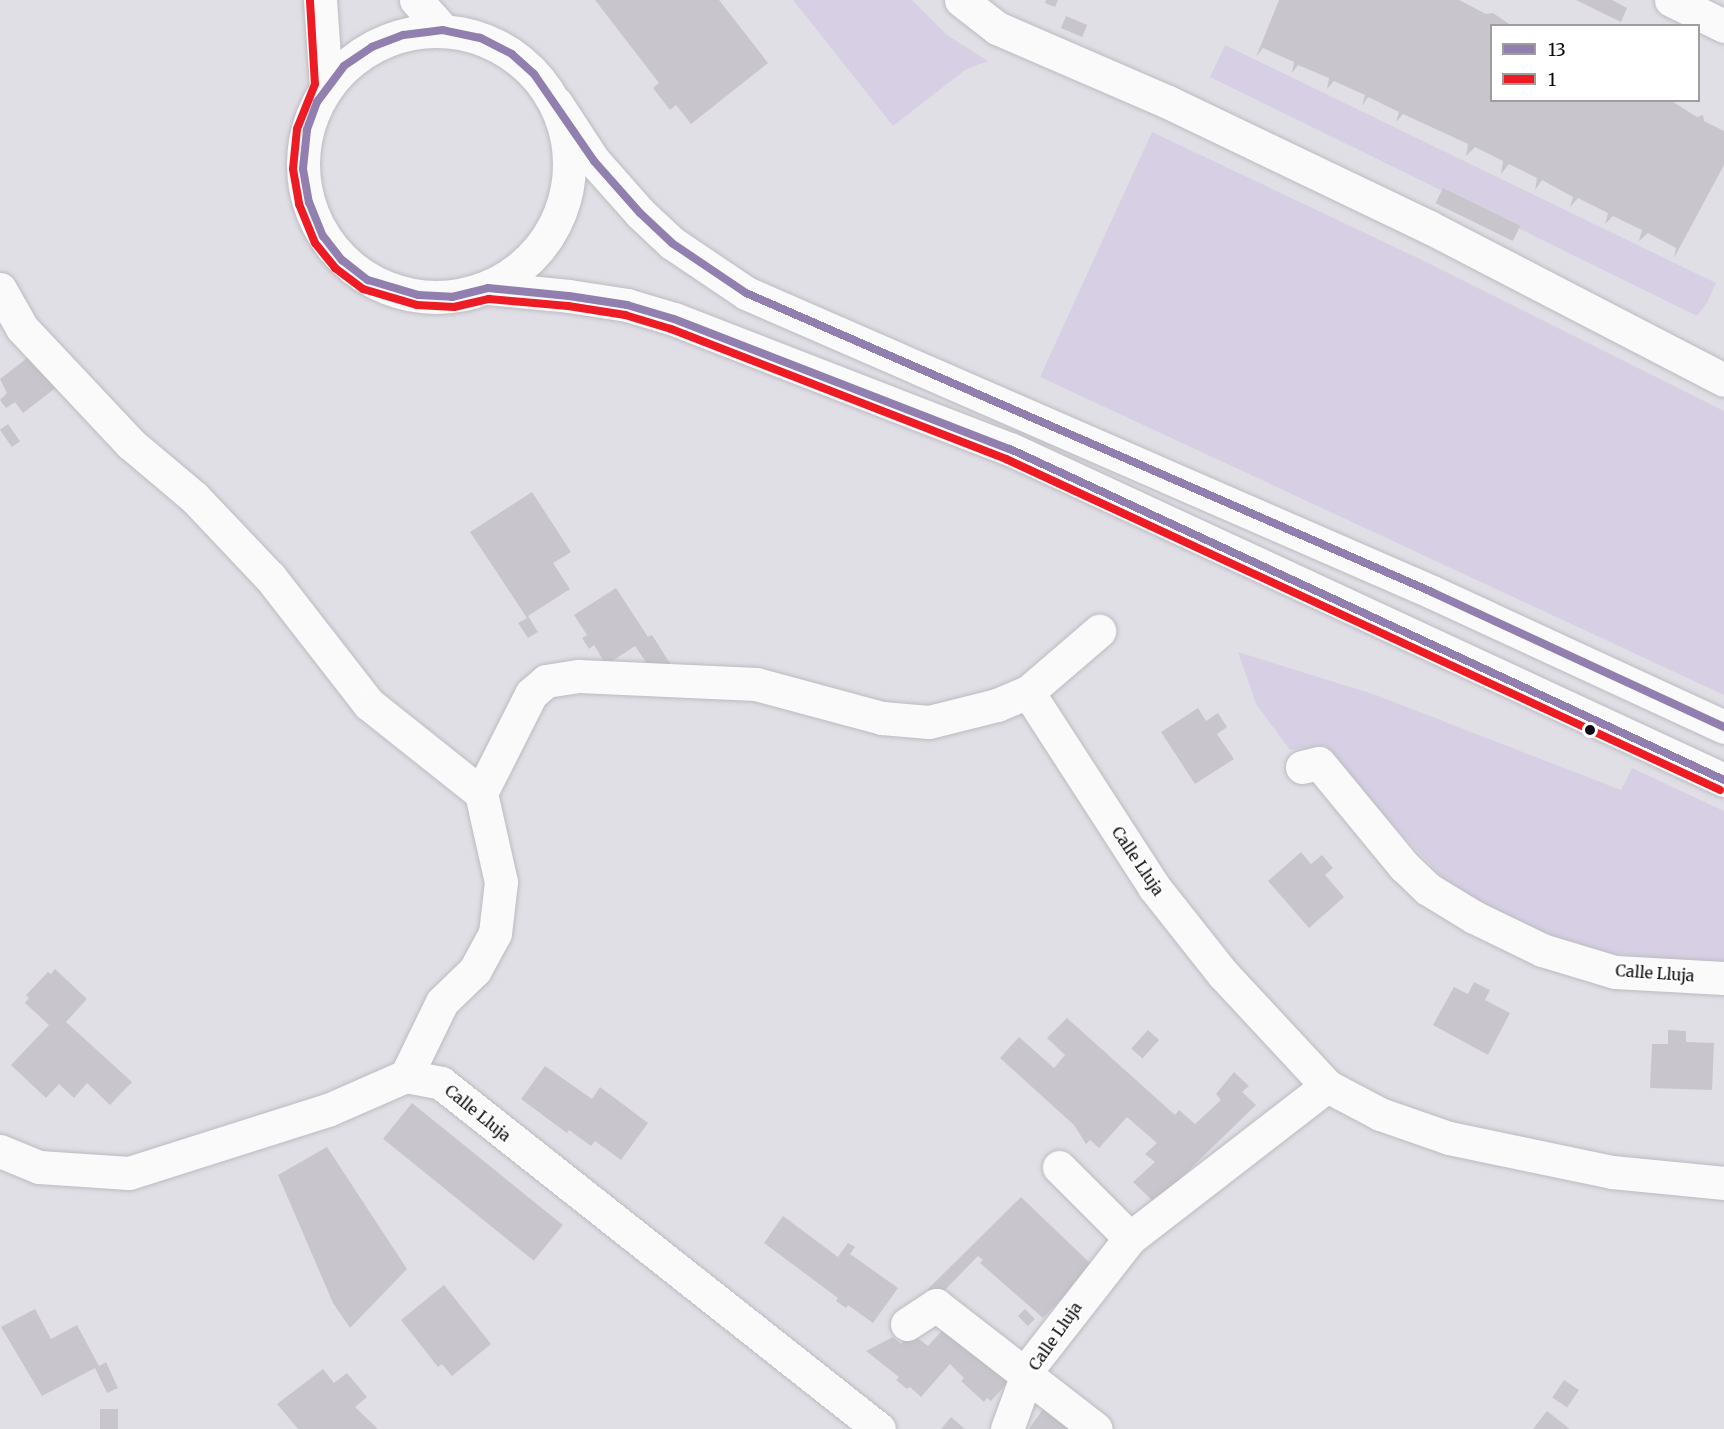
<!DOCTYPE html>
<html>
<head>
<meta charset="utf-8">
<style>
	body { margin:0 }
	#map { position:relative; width:1724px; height:1429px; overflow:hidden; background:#e1dfe6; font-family:Merriweather,serif }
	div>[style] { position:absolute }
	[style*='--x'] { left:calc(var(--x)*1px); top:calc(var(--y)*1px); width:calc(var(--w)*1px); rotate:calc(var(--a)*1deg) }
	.green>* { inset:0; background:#d7d0e5 }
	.building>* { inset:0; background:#c8c6cc; transform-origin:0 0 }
	.roads { filter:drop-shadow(0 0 2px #bcbbc0) drop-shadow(0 0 2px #bcbbc0) }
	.minor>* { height:33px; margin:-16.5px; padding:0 16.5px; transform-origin:16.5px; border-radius:16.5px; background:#fafafb }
	.major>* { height:33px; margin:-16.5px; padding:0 16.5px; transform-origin:16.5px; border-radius:16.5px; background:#fafafb }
	.major>.ring { margin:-16.5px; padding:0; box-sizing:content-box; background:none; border:33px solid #fafafb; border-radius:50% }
	.bus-1>* { height:8px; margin:-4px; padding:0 4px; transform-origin:4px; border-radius:4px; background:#917faf }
	.bus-2>* { height:8px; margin:-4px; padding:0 4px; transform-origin:4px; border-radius:4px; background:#ed1c24 }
	.dots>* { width:16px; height:16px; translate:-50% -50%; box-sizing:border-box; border:3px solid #fff; border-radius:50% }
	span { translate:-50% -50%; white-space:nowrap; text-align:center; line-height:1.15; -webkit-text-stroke:4.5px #fff; paint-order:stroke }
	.street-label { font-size:16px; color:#0d0c10 }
	.legend { position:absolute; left:1490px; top:24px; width:210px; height:78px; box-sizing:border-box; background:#fff; border:2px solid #9e9e9f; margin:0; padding:8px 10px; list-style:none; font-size:18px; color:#0d0c10 }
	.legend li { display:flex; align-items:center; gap:12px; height:30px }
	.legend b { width:30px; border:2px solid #9e9e9f }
</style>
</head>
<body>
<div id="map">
	<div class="green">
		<div style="clip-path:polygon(793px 0,912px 0,947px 35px,988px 61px,965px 70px,893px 126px)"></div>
		<div style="clip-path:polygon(1225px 45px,1716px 283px,1707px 303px,1697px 316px,1210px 77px)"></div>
		<div style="clip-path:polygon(1152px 132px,1418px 258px,1724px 411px,1724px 695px,1040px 377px)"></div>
		<div style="clip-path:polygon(1238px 652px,1376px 695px,1621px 790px,1632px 768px,1724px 811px,1724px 966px,1583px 950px,1501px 920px,1442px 877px,1344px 773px,1325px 745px,1290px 750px,1256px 704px)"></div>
	</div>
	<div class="building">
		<div style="clip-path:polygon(595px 0,719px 0,768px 63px,691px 124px,676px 105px,670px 110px,653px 88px,659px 83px)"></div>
		<div style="clip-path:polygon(1046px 0,1058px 0,1055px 7px,1045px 3px)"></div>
		<div style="clip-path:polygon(1279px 0,1459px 0,1486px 14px,1493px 13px,1512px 26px,1492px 26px,1492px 100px,1670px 100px,1697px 117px,1703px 115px,1704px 121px,1724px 131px,1724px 165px,1674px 258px,1676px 248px,1648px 233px,1639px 241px,1642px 230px,1613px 216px,1605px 224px,1608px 213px,1578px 198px,1570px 207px,1573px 197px,1542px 180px,1535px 190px,1537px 178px,1509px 164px,1501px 174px,1503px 161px,1475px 147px,1466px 156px,1468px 144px,1403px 114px,1396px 122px,1399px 112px,1368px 97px,1362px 106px,1365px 95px,1334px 81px,1327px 89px,1329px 78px,1298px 65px,1292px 73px,1294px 62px,1263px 48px,1256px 57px)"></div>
		<div style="clip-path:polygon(1576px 0,1612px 0,1627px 8px,1621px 22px)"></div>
		<div style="left:1066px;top:16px;width:23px;height:13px;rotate:23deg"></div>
		<div style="left:1443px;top:188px;width:86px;height:17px;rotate:26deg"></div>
		<div style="clip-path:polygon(35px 352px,62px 383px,23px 413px,15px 402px,6px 408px,0 400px,7px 393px,0 379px)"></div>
		<div style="left:8px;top:424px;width:21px;height:10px;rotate:55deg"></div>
		<div style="clip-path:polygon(532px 492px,571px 552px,553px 563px,570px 589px,528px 616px,538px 632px,528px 638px,518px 623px,527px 618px,470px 532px)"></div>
		<div style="clip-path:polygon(616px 588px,648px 637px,652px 635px,675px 671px,652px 671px,635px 646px,606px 665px,594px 645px,589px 649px,582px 638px,587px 635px,574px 615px)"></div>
		<div style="clip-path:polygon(1198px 708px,1206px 721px,1218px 713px,1227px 727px,1217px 734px,1234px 759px,1195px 784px,1161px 732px)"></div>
		<div style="clip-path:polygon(1301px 852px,1311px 864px,1322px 855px,1333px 868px,1325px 875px,1344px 897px,1309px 928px,1268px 881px)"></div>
		<div style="clip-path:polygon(55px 969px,87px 999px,66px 1022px,132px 1082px,110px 1105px,87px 1083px,74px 1098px,59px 1084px,46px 1098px,11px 1065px,49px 1025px,25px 1003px,29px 998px,26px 995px,48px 972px,51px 974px)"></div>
		<div style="clip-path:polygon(1474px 982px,1490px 990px,1485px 1000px,1510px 1013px,1488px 1055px,1433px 1025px,1454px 987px,1468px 994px)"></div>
		<div style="clip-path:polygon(1067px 1018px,1175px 1115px,1179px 1110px,1195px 1124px,1221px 1100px,1216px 1094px,1234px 1072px,1249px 1086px,1242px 1092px,1256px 1105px,1155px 1203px,1133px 1182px,1155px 1162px,1145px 1154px,1157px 1143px,1127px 1117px,1099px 1148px,1090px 1140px,1086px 1144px,1074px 1125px,1000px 1058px,1019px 1037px,1054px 1068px,1065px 1055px,1047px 1038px)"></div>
		<div style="left:1148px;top:1030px;width:15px;height:25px;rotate:42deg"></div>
		<div style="clip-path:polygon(1668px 1030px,1686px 1031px,1686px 1042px,1714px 1043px,1712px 1090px,1650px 1088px,1652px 1044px,1668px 1044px)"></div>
		<div style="clip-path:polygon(545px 1066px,592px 1099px,600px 1087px,648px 1123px,621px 1160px,595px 1141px,591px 1146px,569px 1130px,567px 1133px,521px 1099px)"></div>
		<div style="left:412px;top:1103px;width:194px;height:46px;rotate:39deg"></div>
		<div style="clip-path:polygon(327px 1147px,407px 1269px,350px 1328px,333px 1303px,278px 1175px)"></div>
		<div style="clip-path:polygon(1021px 1197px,1093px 1266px,1043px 1318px,980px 1263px,983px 1260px,978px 1256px,938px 1297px,928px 1289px)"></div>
		<div style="clip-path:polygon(783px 1216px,838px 1257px,848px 1243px,855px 1247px,850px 1254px,898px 1288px,873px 1323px,848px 1305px,846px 1308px,836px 1301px,838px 1298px,764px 1243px)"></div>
		<div style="clip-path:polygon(444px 1285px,491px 1344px,452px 1376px,442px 1364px,438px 1367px,401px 1320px)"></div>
		<div style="clip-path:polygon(35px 1309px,51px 1339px,77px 1325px,99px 1366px,106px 1362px,118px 1388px,107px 1393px,95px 1368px,42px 1396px,1px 1327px)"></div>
		<div style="left:1025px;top:1309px;width:14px;height:10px;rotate:45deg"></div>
		<div style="clip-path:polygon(949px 1323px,1012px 1378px,991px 1401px,987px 1398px,984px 1402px,961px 1381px,964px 1378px,950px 1364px,921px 1397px,910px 1387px,907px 1389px,896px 1380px,899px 1377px,866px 1351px,893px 1337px,901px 1344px,911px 1333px,928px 1346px)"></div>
		<div style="clip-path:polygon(323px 1369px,334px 1383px,347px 1373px,367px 1397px,355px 1407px,378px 1429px,298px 1429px,277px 1404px)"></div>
		<div style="left:1564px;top:1380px;width:18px;height:21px;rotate:34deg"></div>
		<div style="clip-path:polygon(1046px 1405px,1080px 1429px,1029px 1429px)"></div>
		<div style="left:100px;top:1409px;width:18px;height:20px"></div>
		<div style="clip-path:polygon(1547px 1411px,1570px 1429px,1533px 1429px)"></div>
		<div style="clip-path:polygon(951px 1417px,965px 1429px,941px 1429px)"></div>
	</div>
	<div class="roads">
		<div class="minor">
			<div style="--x:320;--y:0;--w:86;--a:86"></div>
			<div style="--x:416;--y:0;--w:40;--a:48"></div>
			<div style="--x:961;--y:0;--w:46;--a:37.9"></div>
			<div style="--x:997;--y:28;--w:186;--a:23.4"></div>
			<div style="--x:1168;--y:102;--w:289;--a:25.6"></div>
			<div style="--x:1429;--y:227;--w:332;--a:27.4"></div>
			<div style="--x:1671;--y:0;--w:59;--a:26.1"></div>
			<div style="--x:0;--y:289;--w:45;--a:60.6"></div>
			<div style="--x:22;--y:328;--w:159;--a:46.8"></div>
			<div style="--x:131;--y:444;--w:82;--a:40.1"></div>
			<div style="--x:194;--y:497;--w:110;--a:46.5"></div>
			<div style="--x:270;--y:577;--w:161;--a:52.1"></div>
			<div style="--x:369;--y:704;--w:143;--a:38.5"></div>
			<div style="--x:1028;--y:692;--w:232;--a:57.1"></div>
			<div style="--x:1154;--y:887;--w:111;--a:51.6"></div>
			<div style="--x:1223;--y:974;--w:153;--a:47.1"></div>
			<div style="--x:1327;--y:1086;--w:60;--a:27.8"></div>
			<div style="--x:1380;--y:1114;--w:73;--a:19.2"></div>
			<div style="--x:1449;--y:1138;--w:167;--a:11.8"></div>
			<div style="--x:1612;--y:1172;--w:113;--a:5.6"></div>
			<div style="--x:1302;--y:767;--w:17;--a:-13"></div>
			<div style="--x:1319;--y:763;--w:134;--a:50.5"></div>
			<div style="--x:1404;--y:866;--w:33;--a:44"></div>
			<div style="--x:1428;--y:889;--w:54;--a:31.3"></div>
			<div style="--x:1474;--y:917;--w:76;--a:25.9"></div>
			<div style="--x:1542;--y:950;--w:76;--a:16.8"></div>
			<div style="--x:1615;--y:972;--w:109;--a:3.2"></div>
			<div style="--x:406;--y:1076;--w:82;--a:-64.1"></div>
			<div style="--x:442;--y:1002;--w:46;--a:-44.1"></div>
			<div style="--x:475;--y:970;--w:42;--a:-61.6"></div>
			<div style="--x:495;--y:933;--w:51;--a:-83.3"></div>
			<div style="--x:501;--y:882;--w:91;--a:-102.7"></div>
			<div style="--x:481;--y:793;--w:111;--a:-63.2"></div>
			<div style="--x:531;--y:694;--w:20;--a:-41"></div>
			<div style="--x:546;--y:681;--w:33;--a:-9"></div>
			<div style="--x:579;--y:676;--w:177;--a:2.6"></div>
			<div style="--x:756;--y:684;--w:131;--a:15.1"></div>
			<div style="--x:882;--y:718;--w:47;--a:4.9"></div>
			<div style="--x:929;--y:722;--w:70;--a:-14"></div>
			<div style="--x:997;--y:705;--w:34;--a:-23"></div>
			<div style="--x:1028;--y:692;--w:94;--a:-40.7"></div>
			<div style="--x:0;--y:1151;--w:42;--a:22.3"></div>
			<div style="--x:39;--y:1167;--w:90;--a:3.8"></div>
			<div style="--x:129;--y:1173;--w:209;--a:-17.6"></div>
			<div style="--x:328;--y:1110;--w:85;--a:-23.6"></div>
			<div style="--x:406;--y:1076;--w:36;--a:11"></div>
			<div style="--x:441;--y:1083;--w:558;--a:38.31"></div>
			<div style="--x:1059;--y:1167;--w:100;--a:45"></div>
			<div style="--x:907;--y:1324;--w:35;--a:-33"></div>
			<div style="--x:936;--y:1305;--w:202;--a:37.8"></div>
			<div style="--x:1007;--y:1429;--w:67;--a:-69.9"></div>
			<div style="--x:1030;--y:1366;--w:162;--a:-52"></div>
			<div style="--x:1130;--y:1238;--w:249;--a:-37.7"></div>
		</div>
		<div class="major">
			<div class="ring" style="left:303px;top:31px;width:233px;height:233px"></div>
			<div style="--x:556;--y:103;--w:69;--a:56.8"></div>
			<div style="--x:594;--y:161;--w:69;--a:48.5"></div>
			<div style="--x:640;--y:213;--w:44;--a:43.2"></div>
			<div style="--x:672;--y:243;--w:89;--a:34"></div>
			<div style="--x:746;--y:293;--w:748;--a:23.55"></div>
			<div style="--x:1432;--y:592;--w:322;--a:24.8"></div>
			<div style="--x:488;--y:288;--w:81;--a:5.6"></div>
			<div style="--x:569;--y:296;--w:59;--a:8.8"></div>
			<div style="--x:627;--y:305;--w:49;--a:16.6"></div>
			<div style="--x:674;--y:319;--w:360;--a:21.2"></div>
			<div style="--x:1010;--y:449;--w:787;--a:24.87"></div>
		</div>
	</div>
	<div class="bus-1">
		<div style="--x:1724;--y:727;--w:322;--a:-155.2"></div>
		<div style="--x:1432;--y:592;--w:748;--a:-156.45"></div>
		<div style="--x:746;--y:293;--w:89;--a:-146"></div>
		<div style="--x:672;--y:243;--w:44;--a:-136.8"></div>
		<div style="--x:640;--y:213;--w:69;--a:-131.5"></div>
		<div style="--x:594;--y:161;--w:106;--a:-124.6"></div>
		<div style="--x:534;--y:74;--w:30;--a:-138"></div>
		<div style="--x:512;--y:54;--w:36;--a:-153"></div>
		<div style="--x:480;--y:38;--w:38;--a:-168"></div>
		<div style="--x:443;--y:30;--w:40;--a:172.9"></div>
		<div style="--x:403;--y:35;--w:33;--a:159"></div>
		<div style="--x:372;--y:47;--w:34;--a:146"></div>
		<div style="--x:344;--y:66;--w:45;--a:126.9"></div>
		<div style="--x:317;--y:102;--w:30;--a:110"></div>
		<div style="--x:307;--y:130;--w:39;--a:96"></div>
		<div style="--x:303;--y:169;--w:34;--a:80"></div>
		<div style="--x:309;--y:202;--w:37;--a:68"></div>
		<div style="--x:323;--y:236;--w:31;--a:52"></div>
		<div style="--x:342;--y:260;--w:33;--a:38"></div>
		<div style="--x:368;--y:280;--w:52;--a:16.7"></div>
		<div style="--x:418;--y:295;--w:34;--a:3"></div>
		<div style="--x:452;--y:297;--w:37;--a:-14"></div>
		<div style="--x:488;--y:288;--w:81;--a:5.6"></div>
		<div style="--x:569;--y:296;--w:59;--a:8.8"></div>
		<div style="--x:627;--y:305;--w:49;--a:16.6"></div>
		<div style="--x:674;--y:319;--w:360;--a:21.2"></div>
		<div style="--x:1010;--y:449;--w:787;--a:24.87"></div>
	</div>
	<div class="bus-2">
		<div style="--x:310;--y:1;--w:83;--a:86.6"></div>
		<div style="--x:315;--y:84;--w:48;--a:111.8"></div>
		<div style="--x:297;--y:129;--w:40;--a:95.7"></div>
		<div style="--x:293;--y:169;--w:36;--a:80"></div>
		<div style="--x:299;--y:204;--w:42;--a:67.7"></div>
		<div style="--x:315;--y:243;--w:32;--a:51"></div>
		<div style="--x:335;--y:268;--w:35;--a:37"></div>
		<div style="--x:363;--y:289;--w:56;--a:16.5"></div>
		<div style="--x:417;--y:305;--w:37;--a:3"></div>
		<div style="--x:454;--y:307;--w:36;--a:-13"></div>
		<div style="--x:489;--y:299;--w:79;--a:5.1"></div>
		<div style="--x:568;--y:306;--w:58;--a:9"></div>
		<div style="--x:625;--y:315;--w:48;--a:16.9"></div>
		<div style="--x:671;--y:329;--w:359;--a:21.2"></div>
		<div style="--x:1006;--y:459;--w:787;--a:24.87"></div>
	</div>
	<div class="dots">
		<div style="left:1590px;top:730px;background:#0d0c10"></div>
	</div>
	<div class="street-label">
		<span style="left:1138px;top:861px;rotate:56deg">Calle Lluja</span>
		<span style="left:1655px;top:973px;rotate:4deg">Calle Lluja</span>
		<span style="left:478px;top:1113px;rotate:39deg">Calle Lluja</span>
		<span style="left:1055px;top:1336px;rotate:-55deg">Calle Lluja</span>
	</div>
	<ul class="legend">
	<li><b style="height:8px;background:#917faf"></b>13</li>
	<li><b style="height:8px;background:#ed1c24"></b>1</li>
	</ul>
</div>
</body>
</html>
